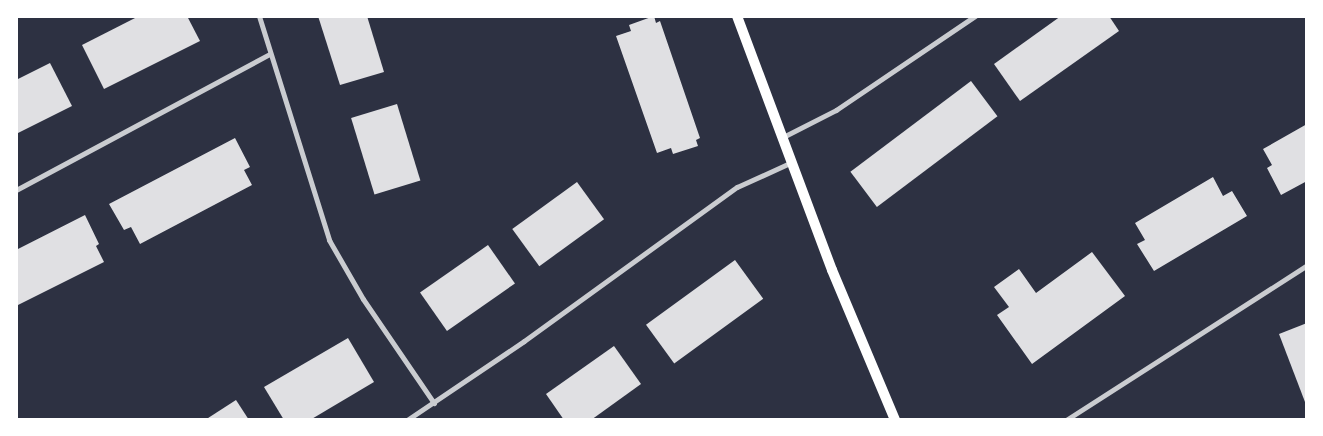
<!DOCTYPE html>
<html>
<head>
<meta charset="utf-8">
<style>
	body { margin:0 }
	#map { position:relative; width:1323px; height:436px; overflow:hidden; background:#2d3142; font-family:Ubuntu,sans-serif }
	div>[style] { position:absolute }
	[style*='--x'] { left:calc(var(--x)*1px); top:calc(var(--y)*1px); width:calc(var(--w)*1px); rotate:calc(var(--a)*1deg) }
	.building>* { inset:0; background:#e0e0e3; transform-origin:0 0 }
	.minor>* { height:5px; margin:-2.5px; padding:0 2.5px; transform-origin:2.5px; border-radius:2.5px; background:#caccd0 }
	.secondary>* { height:10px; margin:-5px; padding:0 5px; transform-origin:5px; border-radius:5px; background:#fff }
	span { translate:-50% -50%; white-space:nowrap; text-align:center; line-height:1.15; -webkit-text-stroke:4px #fff; paint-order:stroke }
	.frame { position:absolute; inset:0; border:18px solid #fff; pointer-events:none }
</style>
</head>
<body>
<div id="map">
	<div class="building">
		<div style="clip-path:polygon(139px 16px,187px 16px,200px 41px,104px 89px,82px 45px)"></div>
		<div style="clip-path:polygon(318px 16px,367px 16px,384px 72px,340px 85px)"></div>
		<div style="clip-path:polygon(654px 16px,656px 23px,660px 21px,700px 138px,696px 140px,698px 146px,673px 154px,671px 148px,657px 153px,616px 36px,631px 31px,629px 25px)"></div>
		<div style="clip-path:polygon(1061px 16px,1109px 16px,1119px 31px,1020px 101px,994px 64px)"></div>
		<div style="clip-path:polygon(50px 63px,72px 106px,16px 134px,16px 80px)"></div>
		<div style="left:971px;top:81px;width:44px;height:151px;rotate:53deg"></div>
		<div style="left:397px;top:104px;width:80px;height:48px;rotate:73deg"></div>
		<div style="clip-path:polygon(1307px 124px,1307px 181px,1281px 195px,1267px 168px,1272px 165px,1263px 149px)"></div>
		<div style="clip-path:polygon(235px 138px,250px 167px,244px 170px,252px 185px,140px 244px,131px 227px,124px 230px,109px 204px)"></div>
		<div style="clip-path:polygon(1213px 177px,1223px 196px,1232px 191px,1247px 216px,1154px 271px,1137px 244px,1145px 240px,1135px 223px)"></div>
		<div style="left:577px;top:182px;width:46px;height:80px;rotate:54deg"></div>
		<div style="clip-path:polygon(85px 215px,99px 244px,96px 246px,104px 262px,16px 306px,16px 250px)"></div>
		<div style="left:488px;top:245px;width:47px;height:83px;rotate:55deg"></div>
		<div style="clip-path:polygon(1092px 252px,1125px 296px,1032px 364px,997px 315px,1009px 307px,994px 287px,1019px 269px,1036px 293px)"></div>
		<div style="left:735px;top:260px;width:48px;height:110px;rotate:54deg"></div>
		<div style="clip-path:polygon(1307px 323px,1307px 402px,1305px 402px,1279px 334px)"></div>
		<div style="clip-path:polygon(348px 338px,374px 382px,310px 420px,284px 420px,264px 387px)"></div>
		<div style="clip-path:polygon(614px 346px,641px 384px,591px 420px,564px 420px,546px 394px)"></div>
		<div style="clip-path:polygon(236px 400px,249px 420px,205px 420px)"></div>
	</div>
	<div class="minor">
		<div style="--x:259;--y:16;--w:235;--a:72.6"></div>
		<div style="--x:329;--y:240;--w:68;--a:60"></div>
		<div style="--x:363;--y:299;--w:126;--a:55.7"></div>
		<div style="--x:781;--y:138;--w:62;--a:-27"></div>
		<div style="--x:836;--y:110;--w:168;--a:-34.1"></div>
		<div style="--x:16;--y:190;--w:288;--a:-28.2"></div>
		<div style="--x:407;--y:420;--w:141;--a:-34"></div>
		<div style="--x:524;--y:341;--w:263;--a:-35.9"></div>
		<div style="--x:737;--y:187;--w:58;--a:-24.4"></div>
		<div style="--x:1066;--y:420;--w:287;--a:-32.7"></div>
	</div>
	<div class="secondary">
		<div style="--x:737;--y:16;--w:271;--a:69.5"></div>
		<div style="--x:832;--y:270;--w:163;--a:67.2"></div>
	</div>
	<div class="frame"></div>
</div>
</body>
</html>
